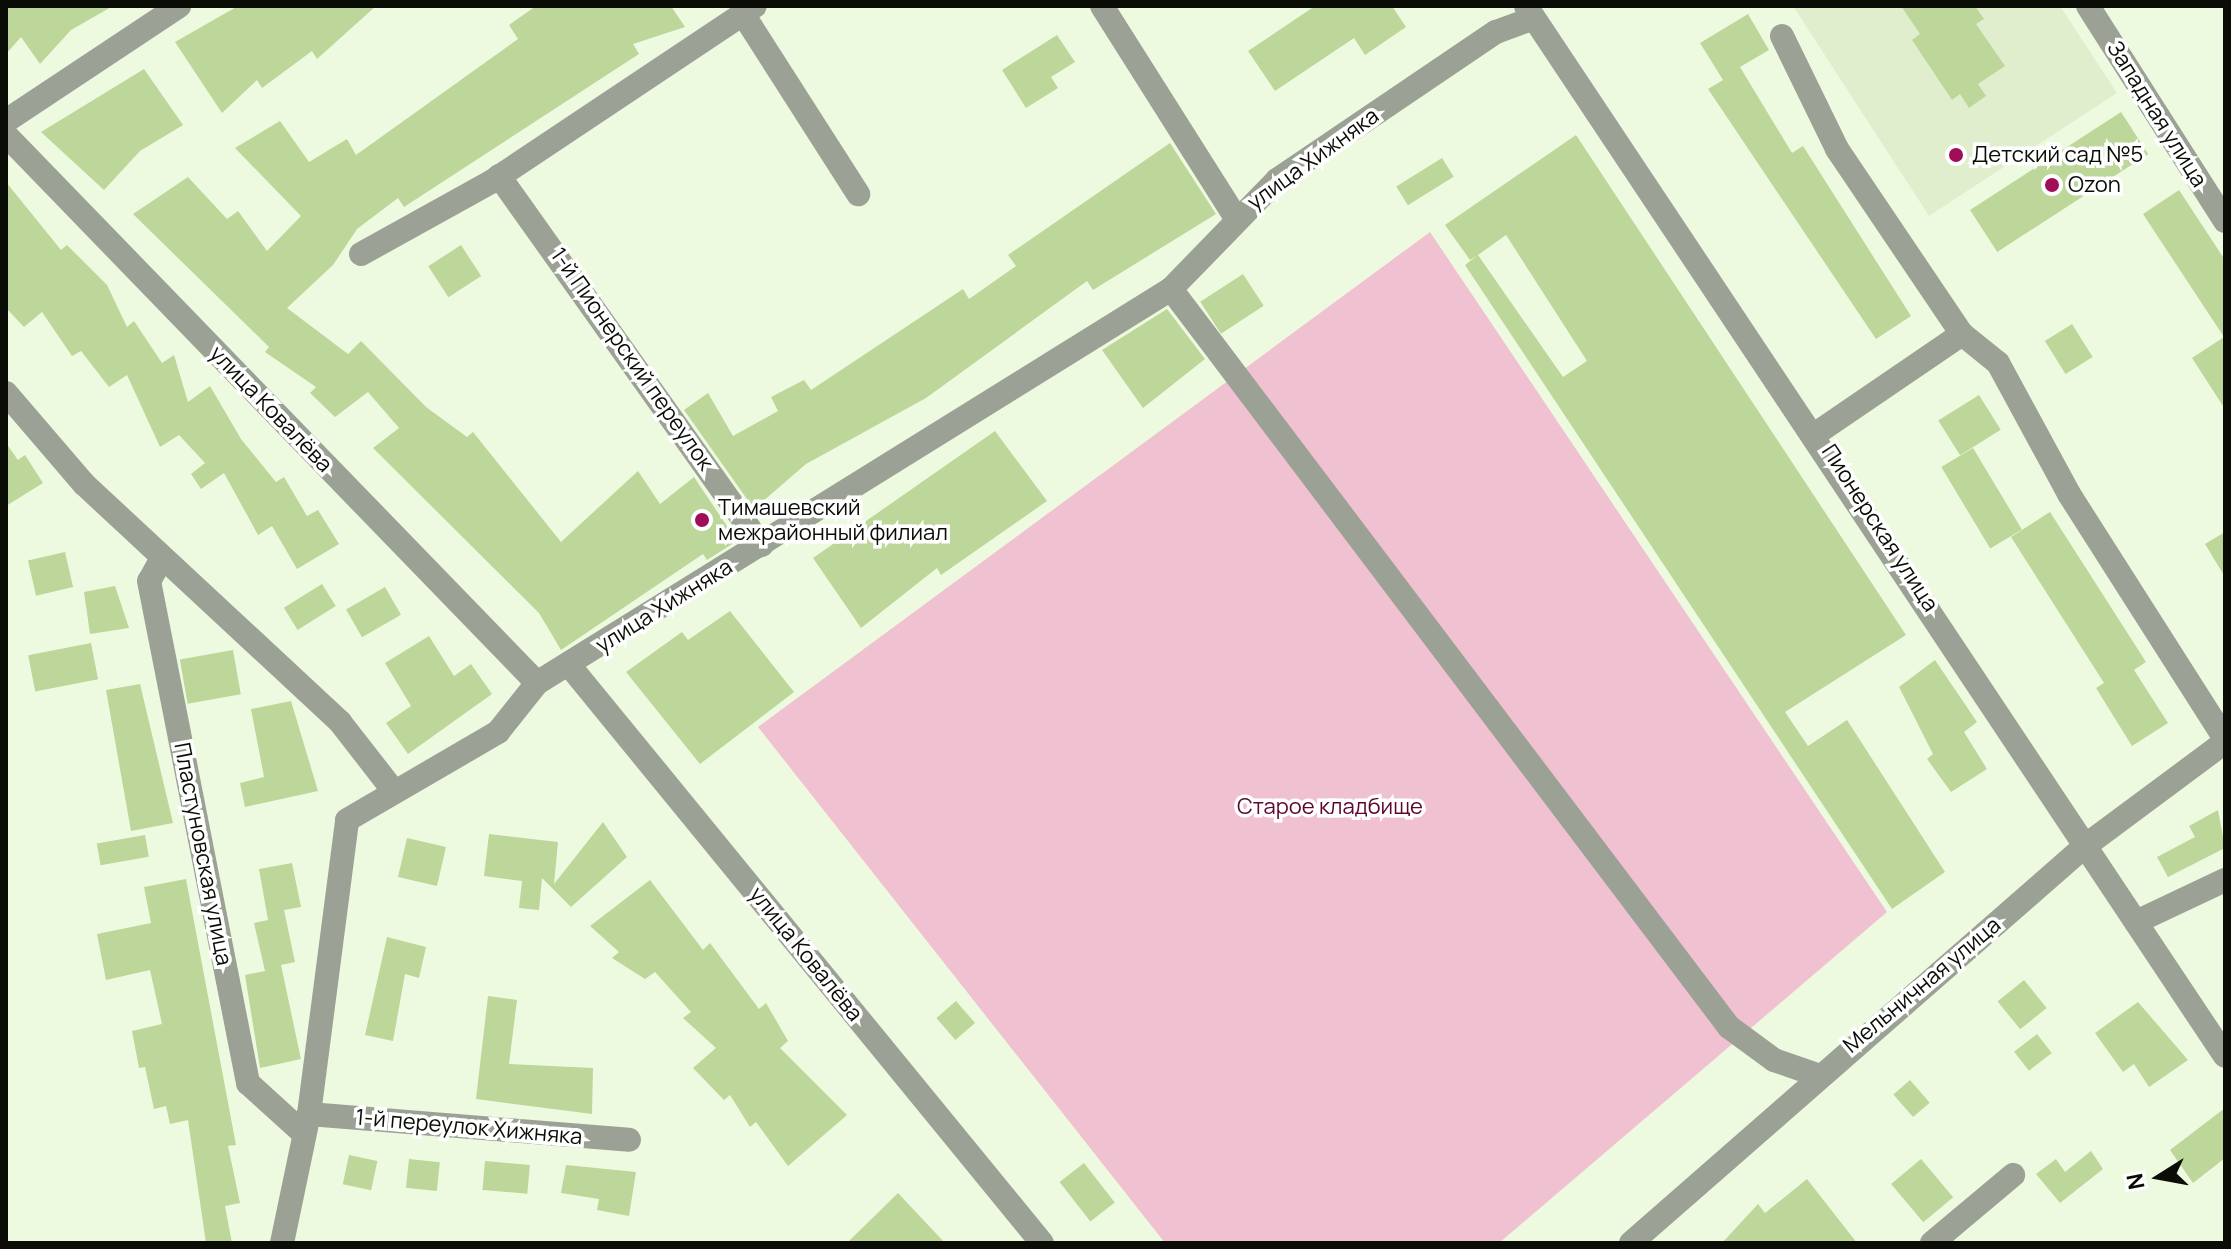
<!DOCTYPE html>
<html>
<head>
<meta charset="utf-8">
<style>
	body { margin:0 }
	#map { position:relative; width:2231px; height:1249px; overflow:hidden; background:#eefae0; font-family:Manrope,sans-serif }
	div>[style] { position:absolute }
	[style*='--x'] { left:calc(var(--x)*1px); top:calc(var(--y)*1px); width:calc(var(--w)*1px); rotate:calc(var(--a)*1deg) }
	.built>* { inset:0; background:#e0eece }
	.green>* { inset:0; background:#f0c1d0 }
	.building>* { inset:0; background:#bcd799; transform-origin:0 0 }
	.minor>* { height:24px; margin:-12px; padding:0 12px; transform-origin:12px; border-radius:12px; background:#9ca196 }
	.dots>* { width:22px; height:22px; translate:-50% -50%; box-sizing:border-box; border:4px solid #fff; border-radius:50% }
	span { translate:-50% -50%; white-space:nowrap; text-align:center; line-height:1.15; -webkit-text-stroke:7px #fff; paint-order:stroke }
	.street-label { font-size:22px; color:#090d05 }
	.poi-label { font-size:22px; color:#090d05 }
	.left { translate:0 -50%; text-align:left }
	.park-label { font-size:22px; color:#5b0830 }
	.frame { position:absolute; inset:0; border:8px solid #090d05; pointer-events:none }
	.north { position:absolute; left:2119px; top:1137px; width:80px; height:80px; -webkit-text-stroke:6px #fff; paint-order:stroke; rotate:259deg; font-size:22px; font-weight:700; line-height:32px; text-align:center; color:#090d05 }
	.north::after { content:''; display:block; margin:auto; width:28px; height:36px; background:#090d05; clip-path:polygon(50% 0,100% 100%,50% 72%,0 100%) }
</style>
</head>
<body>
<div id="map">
	<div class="built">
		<div style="clip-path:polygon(1793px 6px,2060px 6px,2117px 93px,1929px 216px)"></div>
	</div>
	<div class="green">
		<div style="clip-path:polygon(1430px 232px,1887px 912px,1499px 1243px,1165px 1243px,758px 727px)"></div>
	</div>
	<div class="building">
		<div style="clip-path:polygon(6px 6px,113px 6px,71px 30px,40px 64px,21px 37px,6px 54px)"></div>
		<div style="clip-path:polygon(238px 6px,376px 6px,317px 59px,312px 51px,262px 88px,257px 80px,222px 113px,175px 42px)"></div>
		<div style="clip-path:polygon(536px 6px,671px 6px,685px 27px,633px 44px,639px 54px,404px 207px,398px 198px,357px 229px,333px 265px,287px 308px,348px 354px,361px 341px,426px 407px,467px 437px,473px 432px,561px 542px,638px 471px,660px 504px,694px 477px,737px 541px,707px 560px,703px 554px,561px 650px,539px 613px,373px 448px,399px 428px,368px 392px,335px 417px,310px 393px,316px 387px,265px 352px,269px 347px,133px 214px,188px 177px,227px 219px,238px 211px,267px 251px,301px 216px,235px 148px,280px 121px,309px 162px,347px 139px,356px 155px,518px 39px,509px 25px)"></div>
		<div style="clip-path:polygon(1315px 6px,1392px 6px,1406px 27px,1365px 55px,1354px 38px,1275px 91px,1248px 51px)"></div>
		<div style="clip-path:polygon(1901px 6px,1975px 6px,1984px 19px,1976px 24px,2005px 66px,1978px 84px,1986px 96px,1969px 108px,1960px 94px,1952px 100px,1912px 40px,1920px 34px)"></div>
		<div style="clip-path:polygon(1748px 14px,1769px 50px,1740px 67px,1792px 153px,1803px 146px,1911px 316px,1876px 339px,1708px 89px,1723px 80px,1700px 43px)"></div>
		<div style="clip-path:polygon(1057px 35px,1075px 62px,1051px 77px,1058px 88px,1026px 108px,1002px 70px)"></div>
		<div style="clip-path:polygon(144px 69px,183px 125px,140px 151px,104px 190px,41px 132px)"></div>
		<div style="left:2121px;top:112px;width:50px;height:180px;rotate:57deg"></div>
		<div style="clip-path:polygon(evenodd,1576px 135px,1906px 635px,1785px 712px,1808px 746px,1847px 720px,1945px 872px,1892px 909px,1465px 265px,1478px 255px,1470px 260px,1445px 225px,1576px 135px,1506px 235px,1587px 361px,1563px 377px,1478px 255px,1506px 235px)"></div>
		<div style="clip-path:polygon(1170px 143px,1216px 214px,1093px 290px,1087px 281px,926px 398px,806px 464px,754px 509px,684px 410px,708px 393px,733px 436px,778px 411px,771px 397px,804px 380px,811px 390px,963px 289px,969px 299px,1016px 266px,1008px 255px)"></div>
		<div style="left:1442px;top:158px;width:22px;height:54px;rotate:58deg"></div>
		<div style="clip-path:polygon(6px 182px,61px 250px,67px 245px,107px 285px,127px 327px,134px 321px,162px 363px,174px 355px,188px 402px,210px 386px,241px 439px,276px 482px,284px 477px,307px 516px,318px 510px,339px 544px,297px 569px,272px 526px,258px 535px,224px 473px,201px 489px,191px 474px,205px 463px,179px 435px,160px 447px,127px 375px,109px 387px,81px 351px,72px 356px,42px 312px,24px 327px,6px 308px)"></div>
		<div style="clip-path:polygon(2179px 190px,2225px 260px,2225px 409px,2192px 358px,2224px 337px,2143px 214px)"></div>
		<div style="left:461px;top:245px;width:37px;height:39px;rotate:57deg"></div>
		<div style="left:1243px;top:274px;width:38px;height:51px;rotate:57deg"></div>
		<div style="clip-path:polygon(1167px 309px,1205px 359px,1143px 408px,1102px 350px)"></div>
		<div style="left:2072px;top:324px;width:39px;height:32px;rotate:58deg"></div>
		<div style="left:1979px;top:395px;width:41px;height:48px;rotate:58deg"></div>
		<div style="clip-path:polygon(995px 431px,1047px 501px,941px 575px,937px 568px,861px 628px,813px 558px)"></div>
		<div style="clip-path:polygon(6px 443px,18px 460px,25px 455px,43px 483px,6px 506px)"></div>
		<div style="left:1973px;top:448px;width:95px;height:37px;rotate:59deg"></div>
		<div style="clip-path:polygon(2050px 512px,2146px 662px,2134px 670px,2168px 723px,2132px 746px,2096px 688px,2104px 683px,2011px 537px)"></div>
		<div style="clip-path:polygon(2225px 532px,2225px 577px,2205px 544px)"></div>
		<div style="left:65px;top:552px;width:36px;height:38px;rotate:77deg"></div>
		<div style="left:322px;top:584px;width:26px;height:45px;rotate:58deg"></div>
		<div style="clip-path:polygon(115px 586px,129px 628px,90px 634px,84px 592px)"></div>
		<div style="left:385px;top:587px;width:32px;height:45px;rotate:60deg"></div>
		<div style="clip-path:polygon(730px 611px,794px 692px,700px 764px,626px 672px,682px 632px,688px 640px)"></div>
		<div style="clip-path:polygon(429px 636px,454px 676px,471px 664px,492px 694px,408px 754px,386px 723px,411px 706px,385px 663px)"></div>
		<div style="left:91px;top:643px;width:37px;height:64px;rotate:79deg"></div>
		<div style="left:233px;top:650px;width:45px;height:54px;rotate:80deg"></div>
		<div style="clip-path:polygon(1935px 660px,1977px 722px,1964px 732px,1987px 769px,1951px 792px,1927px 759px,1933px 754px,1899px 687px)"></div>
		<div style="clip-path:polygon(140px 684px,173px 823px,131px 831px,106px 690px)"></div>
		<div style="clip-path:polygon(291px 701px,318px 791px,245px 807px,240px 783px,264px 777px,251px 709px)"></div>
		<div style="clip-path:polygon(2218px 810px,2225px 848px,2168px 877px,2157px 857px,2195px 837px,2189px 826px)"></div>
		<div style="clip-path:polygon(603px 822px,627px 857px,571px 907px,542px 878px,539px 910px,519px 908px,522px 881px,484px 876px,489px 834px,558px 842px,554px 884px)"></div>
		<div style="left:145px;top:835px;width:22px;height:49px;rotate:80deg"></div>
		<div style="left:407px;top:838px;width:40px;height:40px;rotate:13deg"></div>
		<div style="clip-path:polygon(292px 863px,301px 907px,284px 910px,295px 962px,281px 965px,301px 1059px,260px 1068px,245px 975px,265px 971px,254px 923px,268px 920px,259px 869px)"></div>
		<div style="clip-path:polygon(186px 879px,236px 1145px,228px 1146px,240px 1203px,225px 1206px,232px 1243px,206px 1243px,188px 1120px,170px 1124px,166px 1106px,154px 1109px,145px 1067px,139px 1068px,132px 1031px,162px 1024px,150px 970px,106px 980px,97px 934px,151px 923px,144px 887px)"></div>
		<div style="clip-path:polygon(650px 880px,703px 950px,710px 943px,759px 1009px,766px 1003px,788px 1041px,780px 1048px,847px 1115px,788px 1166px,756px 1122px,750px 1127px,730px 1095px,724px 1100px,693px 1068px,716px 1048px,683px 1018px,691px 1012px,655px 972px,645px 979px,612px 958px,619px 952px,590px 926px)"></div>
		<div style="clip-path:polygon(387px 937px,426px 947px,419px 978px,405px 974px,393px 1041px,365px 1035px)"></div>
		<div style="left:2024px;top:980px;width:36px;height:34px;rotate:51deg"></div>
		<div style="clip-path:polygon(488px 996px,517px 1000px,509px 1064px,593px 1068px,592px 1114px,476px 1099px)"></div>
		<div style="left:956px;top:1001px;width:29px;height:26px;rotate:49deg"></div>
		<div style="clip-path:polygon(2138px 1002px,2188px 1060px,2149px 1087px,2134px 1064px,2123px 1072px,2095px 1033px)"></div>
		<div style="left:2037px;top:1034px;width:24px;height:29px;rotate:52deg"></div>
		<div style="left:1910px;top:1080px;width:30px;height:22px;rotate:49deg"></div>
		<div style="clip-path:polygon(2225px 1108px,2225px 1158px,2193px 1183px,2170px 1150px)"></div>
		<div style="clip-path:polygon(2091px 1151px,2103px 1169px,2060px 1203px,2036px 1174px,2056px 1159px,2065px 1172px)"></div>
		<div style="left:349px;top:1155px;width:29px;height:30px;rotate:12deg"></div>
		<div style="left:409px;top:1159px;width:31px;height:29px;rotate:6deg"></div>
		<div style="left:1921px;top:1159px;width:50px;height:39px;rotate:50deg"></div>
		<div style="left:485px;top:1161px;width:45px;height:29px;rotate:5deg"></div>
		<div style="left:1084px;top:1163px;width:50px;height:31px;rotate:52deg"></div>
		<div style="clip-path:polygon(566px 1165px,636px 1172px,629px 1216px,597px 1210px,599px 1199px,561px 1193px)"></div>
		<div style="clip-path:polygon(1807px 1179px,1857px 1243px,1722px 1243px,1758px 1204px,1765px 1213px)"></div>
		<div style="clip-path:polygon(898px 1193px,945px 1243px,847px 1243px)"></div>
	</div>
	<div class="minor">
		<div style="--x:1102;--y:6;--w:249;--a:57.7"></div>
		<div style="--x:1526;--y:6;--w:1261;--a:56.35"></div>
		<div style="--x:2088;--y:6;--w:255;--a:57.5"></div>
		<div style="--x:743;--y:14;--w:214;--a:57.4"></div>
		<div style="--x:1782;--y:36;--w:126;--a:64"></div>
		<div style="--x:1837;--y:149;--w:223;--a:56"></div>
		<div style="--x:1962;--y:334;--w:176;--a:145.7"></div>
		<div style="--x:6;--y:121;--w:208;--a:-33.6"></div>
		<div style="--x:6;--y:135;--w:763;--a:45.9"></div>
		<div style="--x:499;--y:176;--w:453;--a:54.6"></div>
		<div style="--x:361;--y:254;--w:149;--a:-29"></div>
		<div style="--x:491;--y:182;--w:317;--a:-33.7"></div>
		<div style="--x:1171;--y:289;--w:925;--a:52.91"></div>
		<div style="--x:1729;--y:1027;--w:56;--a:36.3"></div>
		<div style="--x:1774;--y:1060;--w:46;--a:19.2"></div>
		<div style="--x:1962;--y:334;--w:46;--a:38.9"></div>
		<div style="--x:1998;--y:363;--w:149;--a:61.5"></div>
		<div style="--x:2069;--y:494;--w:290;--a:57.5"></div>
		<div style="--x:6;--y:393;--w:120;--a:49.4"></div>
		<div style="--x:84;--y:484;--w:350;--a:42.9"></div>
		<div style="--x:340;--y:722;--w:86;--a:52.1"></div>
		<div style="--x:162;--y:558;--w:26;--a:119"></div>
		<div style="--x:149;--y:581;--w:512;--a:78.84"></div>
		<div style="--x:248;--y:1083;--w:72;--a:42.2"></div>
		<div style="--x:569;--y:665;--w:747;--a:50.71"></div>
		<div style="--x:2136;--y:922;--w:98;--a:-25.3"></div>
		<div style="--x:309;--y:1114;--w:321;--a:4.6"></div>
		<div style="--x:282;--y:1243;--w:132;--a:-78.2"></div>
		<div style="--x:309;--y:1114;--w:296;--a:-82.6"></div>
		<div style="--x:347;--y:820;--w:175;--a:-30.2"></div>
		<div style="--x:498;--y:732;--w:63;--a:-51.5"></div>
		<div style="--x:537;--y:683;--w:746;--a:-31.86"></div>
		<div style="--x:1171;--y:289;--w:152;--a:-45.8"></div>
		<div style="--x:1277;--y:180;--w:264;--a:-34.1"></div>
		<div style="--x:1496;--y:32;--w:40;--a:-20.2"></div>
		<div style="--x:1631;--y:1243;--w:603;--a:-41.17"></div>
		<div style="--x:2085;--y:846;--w:174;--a:-36.6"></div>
		<div style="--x:1932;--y:1243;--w:106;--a:-40"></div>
	</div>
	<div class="dots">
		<div style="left:1956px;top:155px;background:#9f0e57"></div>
		<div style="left:2052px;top:185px;background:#9f0e57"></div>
		<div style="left:702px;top:520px;background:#9f0e57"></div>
	</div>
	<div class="street-label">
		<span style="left:2157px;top:114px;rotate:58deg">Западная улица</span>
		<span style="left:1313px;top:159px;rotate:-36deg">улица Хижняка</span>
		<span style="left:632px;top:359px;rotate:55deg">1-й Пионерский переулок</span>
		<span style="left:271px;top:409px;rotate:46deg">улица Ковалёва</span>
		<span style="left:1880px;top:528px;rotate:57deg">Пионерская улица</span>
		<span style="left:664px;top:606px;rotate:-32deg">улица Хижняка</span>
		<span style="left:203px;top:854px;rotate:79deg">Пластуновская улица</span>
		<span style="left:806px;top:954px;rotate:51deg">улица Ковалёва</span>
		<span style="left:1922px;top:985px;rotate:-40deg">Мельничная улица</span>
		<span style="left:469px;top:1127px;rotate:5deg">1-й переулок Хижняка</span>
	</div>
	<div class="poi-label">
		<span class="left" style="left:1972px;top:155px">Детский сад №5</span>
		<span class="left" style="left:2068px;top:185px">Ozon</span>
		<span class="left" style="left:718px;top:520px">Тимашевский<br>межрайонный филиал</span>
	</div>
	<div class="park-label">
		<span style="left:1330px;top:807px">Старое кладбище</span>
	</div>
	<div class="frame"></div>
	<div class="north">N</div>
</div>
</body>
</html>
